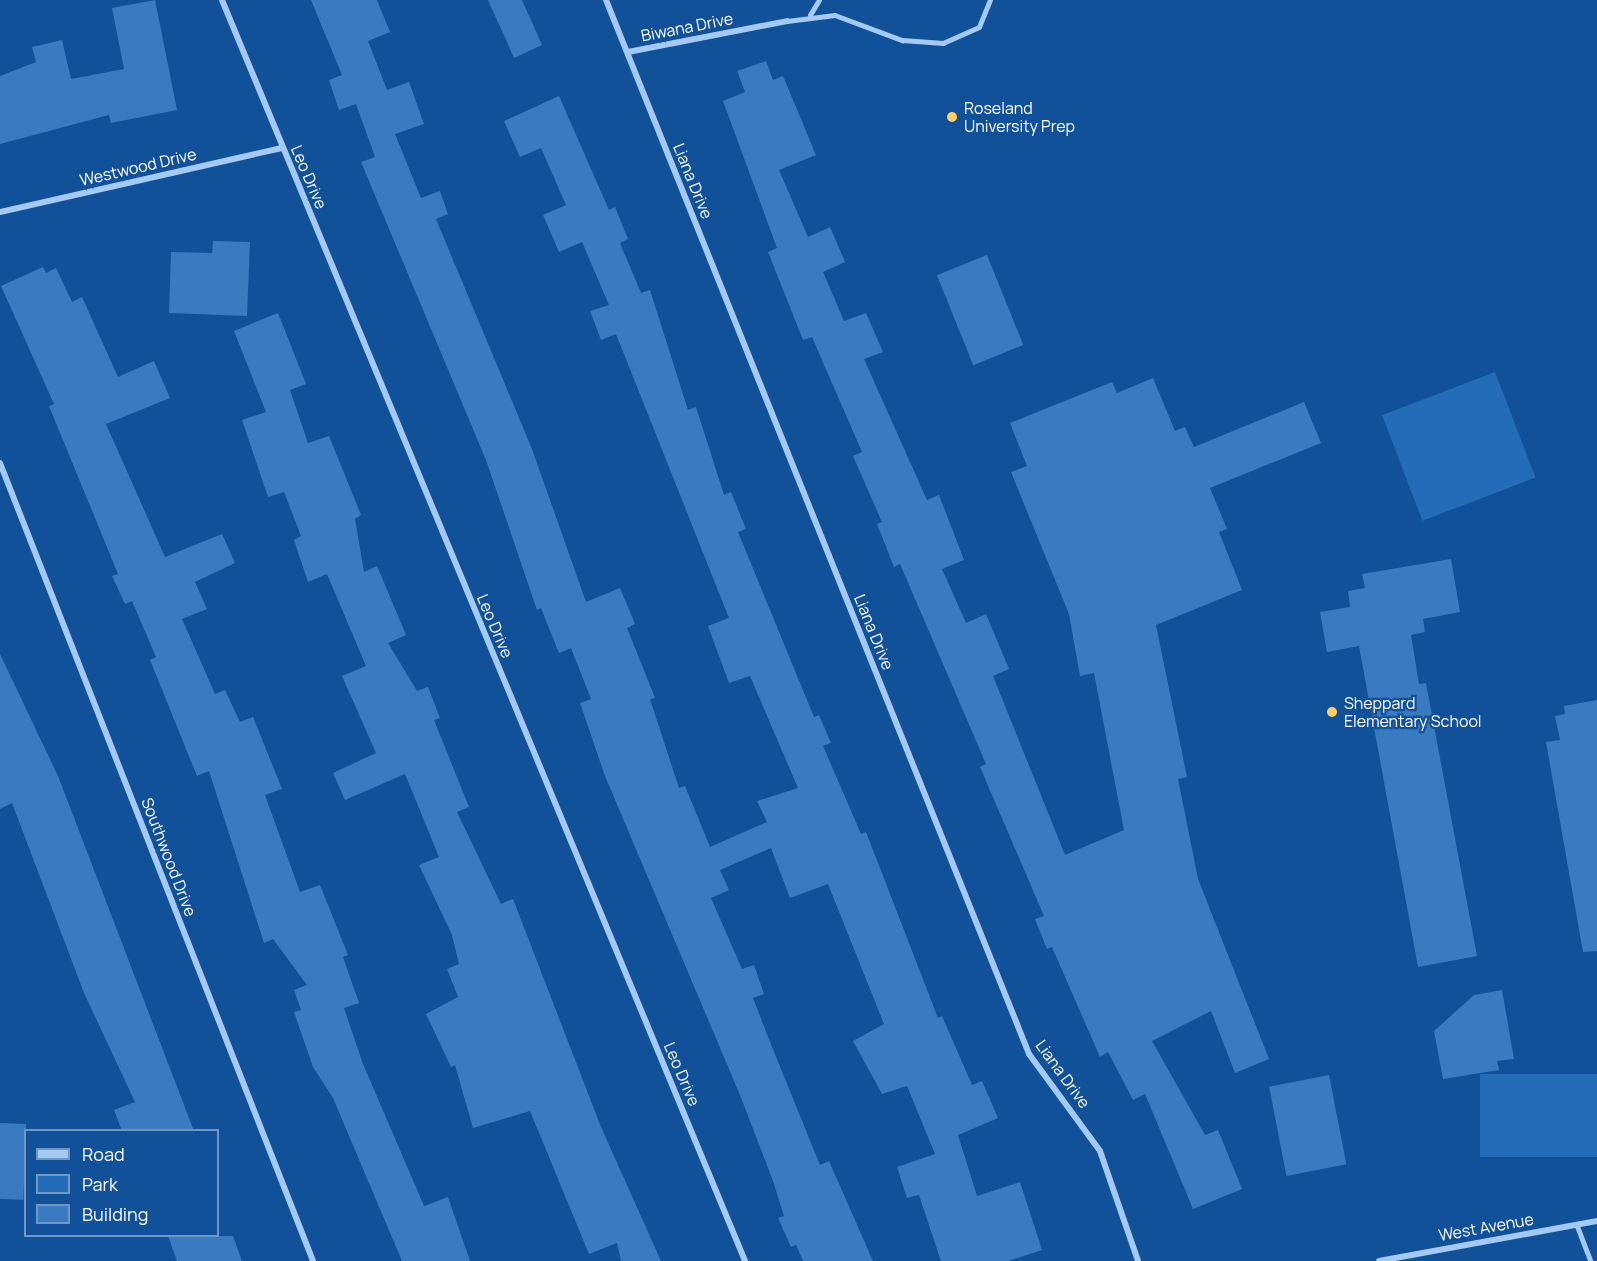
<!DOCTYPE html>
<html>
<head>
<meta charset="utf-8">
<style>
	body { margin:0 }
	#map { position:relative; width:1597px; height:1261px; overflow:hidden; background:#115199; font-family:Manrope,sans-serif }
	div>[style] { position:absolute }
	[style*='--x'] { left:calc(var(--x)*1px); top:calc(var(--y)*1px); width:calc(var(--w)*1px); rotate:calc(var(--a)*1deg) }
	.green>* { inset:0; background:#246bb8; transform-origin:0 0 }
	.building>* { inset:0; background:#3a7ac1; transform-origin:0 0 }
	.lane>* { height:4.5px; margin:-2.25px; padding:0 2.25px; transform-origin:2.25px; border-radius:2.25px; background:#a4caf4 }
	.street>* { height:6px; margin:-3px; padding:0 3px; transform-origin:3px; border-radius:3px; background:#a4caf4 }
	.dots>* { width:16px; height:16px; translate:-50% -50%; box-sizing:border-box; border:3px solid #115199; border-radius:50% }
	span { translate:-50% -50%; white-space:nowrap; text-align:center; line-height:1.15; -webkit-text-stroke:4.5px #115199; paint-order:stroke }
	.street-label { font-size:16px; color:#fff }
	.poi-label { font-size:16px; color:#fff }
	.left { translate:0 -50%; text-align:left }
	.legend { position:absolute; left:24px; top:1129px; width:195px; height:108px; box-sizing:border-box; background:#115199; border:2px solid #7097c2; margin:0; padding:8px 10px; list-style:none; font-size:18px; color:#fff }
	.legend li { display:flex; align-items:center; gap:12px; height:30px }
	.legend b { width:30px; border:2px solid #7097c2 }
</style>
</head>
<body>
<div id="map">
	<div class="green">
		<div style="left:1495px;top:372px;width:113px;height:121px;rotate:69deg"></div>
		<div style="left:1597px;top:1074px;width:83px;height:117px;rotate:90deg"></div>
	</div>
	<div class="building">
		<div style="clip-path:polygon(155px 0,177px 110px,111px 123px,109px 115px,0 144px,0 76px,36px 62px,32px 47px,62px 40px,71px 79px,124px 69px,112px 8px)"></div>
		<div style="clip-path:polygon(311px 0,377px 0,390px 32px,368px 41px,387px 90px,409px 82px,424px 124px,395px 134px,421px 198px,440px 191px,448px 214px,436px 219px,532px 449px,586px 602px,620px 588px,635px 624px,627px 628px,655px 698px,650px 699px,679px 788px,685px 786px,710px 847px,767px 822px,757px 801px,798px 788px,750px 676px,729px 683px,708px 626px,729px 618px,616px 334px,601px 340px,590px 311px,609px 305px,582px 242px,559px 252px,543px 215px,566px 205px,541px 148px,520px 157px,504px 121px,559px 96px,609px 210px,615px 207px,628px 239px,620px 243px,641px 293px,650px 290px,688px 410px,696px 407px,724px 495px,731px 492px,746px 529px,738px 532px,814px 717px,819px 715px,831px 743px,823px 746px,861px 834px,866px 832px,938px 1018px,942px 1016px,972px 1085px,982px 1081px,998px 1118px,958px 1135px,977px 1196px,1020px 1182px,1042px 1250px,1008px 1261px,941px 1261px,919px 1195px,907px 1198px,897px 1167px,935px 1154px,907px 1086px,882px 1094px,853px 1041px,884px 1024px,828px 884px,790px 898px,771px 848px,720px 870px,729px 890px,711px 898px,742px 969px,754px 965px,764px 994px,753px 998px,772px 1047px,820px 1165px,829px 1161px,873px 1261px,803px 1261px,796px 1245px,791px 1247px,778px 1218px,784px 1216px,773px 1181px,740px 1095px,605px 776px,580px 703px,591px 699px,571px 648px,559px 653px,541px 608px,537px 610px,486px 460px,361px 162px,375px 157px,356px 104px,339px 110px,329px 80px,342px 75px)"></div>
		<div style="clip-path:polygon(488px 0,522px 0,542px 45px,514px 58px)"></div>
		<div style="clip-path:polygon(766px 61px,773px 80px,783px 76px,816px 155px,779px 170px,808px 237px,830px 227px,845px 262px,823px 272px,844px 321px,866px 313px,883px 352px,864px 359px,927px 500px,939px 495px,964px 560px,942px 569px,966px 623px,986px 614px,1009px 669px,993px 676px,1065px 855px,1124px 830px,1094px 673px,1080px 676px,1069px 614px,1011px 472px,1027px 466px,1010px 423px,1112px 382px,1117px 393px,1153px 378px,1175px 431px,1185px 427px,1194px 447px,1304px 402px,1321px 443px,1210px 488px,1227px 529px,1219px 532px,1242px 590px,1156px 625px,1187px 777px,1178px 779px,1198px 879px,1269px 1059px,1235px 1073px,1211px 1011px,1152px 1041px,1205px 1135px,1218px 1130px,1242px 1189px,1193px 1209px,1145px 1094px,1133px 1100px,1108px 1052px,1100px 1057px,1052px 947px,1047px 949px,1035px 919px,1044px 916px,980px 767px,986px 764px,900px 564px,894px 567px,877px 524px,882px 522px,853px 456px,862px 452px,812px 337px,803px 340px,768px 252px,777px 248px,723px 101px,745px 92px,737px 71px)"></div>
		<div style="clip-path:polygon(213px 241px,250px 242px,247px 316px,169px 313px,171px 252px,212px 253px)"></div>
		<div style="left:987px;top:255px;width:97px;height:54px;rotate:68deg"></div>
		<div style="clip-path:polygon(43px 267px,46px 273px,56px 268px,72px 302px,82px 297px,118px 377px,154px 361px,170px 398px,106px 424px,165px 557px,222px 534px,235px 563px,195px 582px,207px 609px,182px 619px,215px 694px,225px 690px,240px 722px,253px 717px,282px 789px,265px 795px,300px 892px,320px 885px,348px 955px,343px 957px,359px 1003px,344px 1008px,363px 1064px,424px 1206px,448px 1197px,470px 1261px,402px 1261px,333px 1098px,313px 1067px,294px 1012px,301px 1010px,294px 990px,307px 985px,273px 939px,264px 943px,209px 771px,197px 776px,150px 660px,156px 657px,132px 601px,125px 604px,112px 576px,118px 574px,49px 406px,54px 404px,1px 286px)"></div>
		<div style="clip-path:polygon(278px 313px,306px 384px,290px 390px,308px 443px,329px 436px,361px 515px,355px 519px,364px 572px,377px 566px,406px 635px,388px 643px,417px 691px,428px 687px,440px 718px,434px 720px,469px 807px,457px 812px,501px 904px,513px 899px,601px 1127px,661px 1261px,621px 1261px,617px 1243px,589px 1254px,530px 1111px,473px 1128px,455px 1065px,451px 1067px,426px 1014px,458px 997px,447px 969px,459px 964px,452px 935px,419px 865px,439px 857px,405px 774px,345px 800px,333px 773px,376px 753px,342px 676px,366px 666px,327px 574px,308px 582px,294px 540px,301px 536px,284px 492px,268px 497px,242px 420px,266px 412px,234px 331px)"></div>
		<div style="clip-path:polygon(1451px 559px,1460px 612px,1423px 619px,1425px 632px,1411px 635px,1419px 684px,1426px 683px,1477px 956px,1418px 967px,1359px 646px,1327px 652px,1320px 612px,1350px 607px,1348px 591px,1365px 588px,1362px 574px)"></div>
		<div style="clip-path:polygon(0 654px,58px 776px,194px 1131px,122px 1131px,114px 1110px,135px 1102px,84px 993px,12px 803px,0 809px)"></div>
		<div style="clip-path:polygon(1597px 700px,1597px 951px,1583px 952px,1546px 742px,1560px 740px,1555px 716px,1565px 714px,1564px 706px)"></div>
		<div style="clip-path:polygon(1502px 990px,1514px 1059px,1497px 1061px,1499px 1070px,1443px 1079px,1434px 1031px,1474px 995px)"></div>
		<div style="left:1329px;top:1075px;width:91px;height:61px;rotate:79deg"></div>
		<div style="left:0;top:1123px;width:26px;height:76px;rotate:2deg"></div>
		<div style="clip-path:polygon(168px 1236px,233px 1236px,242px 1261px,177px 1261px)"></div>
	</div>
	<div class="lane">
		<div style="--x:810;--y:15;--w:17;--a:-59"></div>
		<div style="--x:787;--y:21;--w:48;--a:-7.1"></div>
		<div style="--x:835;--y:15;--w:72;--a:20.5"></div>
		<div style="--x:902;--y:40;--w:41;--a:4.2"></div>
		<div style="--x:943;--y:43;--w:39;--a:-24"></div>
		<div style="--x:979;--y:27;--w:29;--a:-68"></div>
		<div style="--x:1577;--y:1225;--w:39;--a:69"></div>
	</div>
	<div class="street">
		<div style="--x:222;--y:0;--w:1365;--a:67.47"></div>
		<div style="--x:606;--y:0;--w:1136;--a:68.13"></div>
		<div style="--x:1029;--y:1054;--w:120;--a:53.8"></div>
		<div style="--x:1100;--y:1151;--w:116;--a:70.9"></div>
		<div style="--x:628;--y:52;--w:162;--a:-11"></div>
		<div style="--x:0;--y:212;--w:289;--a:-12.8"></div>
		<div style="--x:0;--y:463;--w:857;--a:68.58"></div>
		<div style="--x:1379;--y:1261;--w:222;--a:-10.4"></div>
	</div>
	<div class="dots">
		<div style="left:952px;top:117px;background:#ffce67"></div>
		<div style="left:1332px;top:712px;background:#ffce67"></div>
	</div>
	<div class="street-label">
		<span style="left:687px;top:27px;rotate:-11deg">Biwana Drive</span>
		<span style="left:138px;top:167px;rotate:-13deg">Westwood Drive</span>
		<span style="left:309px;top:177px;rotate:67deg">Leo Drive</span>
		<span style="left:693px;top:181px;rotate:68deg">Liana Drive</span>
		<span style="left:495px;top:626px;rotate:67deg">Leo Drive</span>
		<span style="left:874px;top:632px;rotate:68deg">Liana Drive</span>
		<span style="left:169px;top:857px;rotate:69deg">Southwood Drive</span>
		<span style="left:682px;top:1074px;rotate:67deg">Leo Drive</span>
		<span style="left:1063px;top:1074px;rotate:54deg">Liana Drive</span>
		<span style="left:1486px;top:1227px;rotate:-10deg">West Avenue</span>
	</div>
	<div class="poi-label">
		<span class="left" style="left:964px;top:117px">Roseland<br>University Prep</span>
		<span class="left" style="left:1344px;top:712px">Sheppard<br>Elementary School</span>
	</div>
	<ul class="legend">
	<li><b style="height:8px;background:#a4caf4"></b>Road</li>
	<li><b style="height:16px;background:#246bb8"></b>Park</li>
	<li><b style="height:16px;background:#3a7ac1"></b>Building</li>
	</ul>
</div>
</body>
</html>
